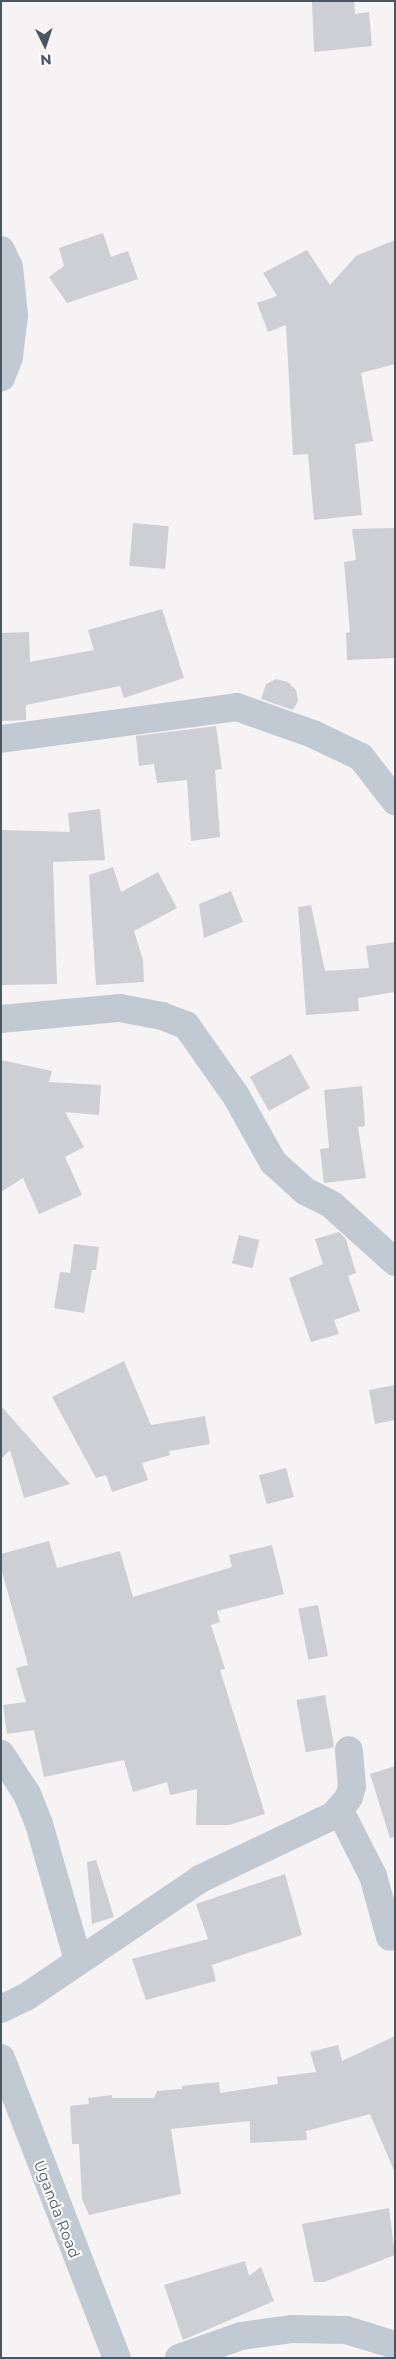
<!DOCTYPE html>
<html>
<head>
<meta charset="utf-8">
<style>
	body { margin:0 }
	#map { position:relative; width:396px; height:2359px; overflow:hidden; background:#f5f3f3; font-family:Montserrat,sans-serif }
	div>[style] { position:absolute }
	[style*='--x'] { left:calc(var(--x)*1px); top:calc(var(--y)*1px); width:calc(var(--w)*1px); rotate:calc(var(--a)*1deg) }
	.building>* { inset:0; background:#cdcfd5; transform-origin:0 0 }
	.street>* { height:28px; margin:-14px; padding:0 14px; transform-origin:14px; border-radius:14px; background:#c1cad2 }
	span { translate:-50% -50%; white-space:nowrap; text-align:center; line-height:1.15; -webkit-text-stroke:4px #fff; paint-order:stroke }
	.street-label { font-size:15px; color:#4a5661 }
	.frame { position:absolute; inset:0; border:2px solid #4a5661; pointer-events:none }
	.north { position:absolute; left:20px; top:20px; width:50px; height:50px; -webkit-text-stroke:4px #fff; paint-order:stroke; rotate:176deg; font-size:14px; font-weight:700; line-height:20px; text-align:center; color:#4a5661 }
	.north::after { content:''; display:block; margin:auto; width:18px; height:22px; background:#4a5661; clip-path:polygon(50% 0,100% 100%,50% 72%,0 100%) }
</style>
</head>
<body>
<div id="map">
	<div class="building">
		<div style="clip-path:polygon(312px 1px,354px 1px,355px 14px,369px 12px,372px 46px,314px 52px)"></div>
		<div style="clip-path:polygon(103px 233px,111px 257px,128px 251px,138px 279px,67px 303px,49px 277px,64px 266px,59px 248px)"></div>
		<div style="clip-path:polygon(395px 240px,395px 364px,361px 373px,373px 441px,355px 444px,362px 515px,314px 520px,308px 454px,293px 455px,286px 325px,268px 332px,257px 303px,277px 296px,263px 273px,307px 250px,330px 285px,356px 256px)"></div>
		<div style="left:133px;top:523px;width:36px;height:43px;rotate:5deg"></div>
		<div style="clip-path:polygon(395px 528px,395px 658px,347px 660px,346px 633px,350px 632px,344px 562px,356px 560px,352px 529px)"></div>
		<div style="clip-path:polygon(162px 609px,184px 678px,124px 698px,120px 686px,26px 705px,26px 720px,1px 721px,1px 633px,29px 632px,30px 662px,94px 650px,88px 630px)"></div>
		<div style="clip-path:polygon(276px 679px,288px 682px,296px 690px,298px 701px,293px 710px,261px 699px,266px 684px)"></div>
		<div style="clip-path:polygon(216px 726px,222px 769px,215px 770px,220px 837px,191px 841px,187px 780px,157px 783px,154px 764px,139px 766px,136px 736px)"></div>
		<div style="clip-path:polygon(100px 809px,105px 860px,53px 862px,57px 984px,1px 985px,1px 830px,70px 832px,68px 813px)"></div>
		<div style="clip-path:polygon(113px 867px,121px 892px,158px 872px,177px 908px,134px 931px,143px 960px,144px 982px,96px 985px,89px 875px)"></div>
		<div style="clip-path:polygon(231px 891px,243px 922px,204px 938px,199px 904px)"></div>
		<div style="clip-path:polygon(311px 905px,325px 971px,369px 968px,366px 946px,395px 942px,395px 992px,358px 998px,359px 1011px,306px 1015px,298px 907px)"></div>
		<div style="left:291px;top:1054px;width:39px;height:47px;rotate:61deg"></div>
		<div style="clip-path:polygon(1px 1060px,52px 1071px,49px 1082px,101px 1085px,99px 1115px,65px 1112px,84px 1147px,65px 1157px,82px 1195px,39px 1214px,23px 1178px,1px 1192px)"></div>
		<div style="clip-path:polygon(362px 1086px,365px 1126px,358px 1127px,366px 1178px,324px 1183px,320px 1149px,329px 1148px,324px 1090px)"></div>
		<div style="clip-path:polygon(339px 1232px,346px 1239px,356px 1273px,348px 1276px,360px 1311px,334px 1320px,339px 1334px,311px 1342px,289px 1278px,323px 1264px,315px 1239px)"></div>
		<div style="left:239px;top:1235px;width:21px;height:29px;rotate:14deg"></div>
		<div style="clip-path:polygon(74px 1244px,99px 1247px,96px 1270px,92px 1270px,84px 1313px,54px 1308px,60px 1272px,70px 1273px)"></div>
		<div style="clip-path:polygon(124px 1361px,151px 1425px,205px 1416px,210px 1444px,169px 1451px,170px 1455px,142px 1463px,148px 1480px,112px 1492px,106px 1475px,96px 1478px,52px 1397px)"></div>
		<div style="clip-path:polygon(395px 1385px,395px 1420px,375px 1424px,369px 1390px)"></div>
		<div style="clip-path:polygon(1px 1406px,70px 1484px,24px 1498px,10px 1450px,1px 1459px)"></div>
		<div style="left:286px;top:1468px;width:30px;height:28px;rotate:75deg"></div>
		<div style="clip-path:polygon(49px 1541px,57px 1568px,120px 1551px,133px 1597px,232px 1567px,229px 1555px,272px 1545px,284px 1594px,217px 1611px,220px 1622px,211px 1625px,225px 1669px,220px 1670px,265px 1814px,229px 1825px,196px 1825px,197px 1789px,170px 1795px,167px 1782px,133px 1792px,124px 1760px,44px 1777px,34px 1730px,7px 1734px,3px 1705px,26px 1702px,16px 1668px,28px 1665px,1px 1568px,1px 1554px)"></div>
		<div style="left:318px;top:1605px;width:52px;height:20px;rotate:79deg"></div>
		<div style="left:325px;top:1695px;width:53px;height:29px;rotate:80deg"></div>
		<div style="clip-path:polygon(395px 1766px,395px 1837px,390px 1838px,370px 1774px)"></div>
		<div style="clip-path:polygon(96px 1860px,114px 1917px,92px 1924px,87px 1862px)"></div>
		<div style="clip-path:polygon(285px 1874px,302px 1935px,212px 1965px,216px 1981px,146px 2000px,132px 1959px,208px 1939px,196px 1904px)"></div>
		<div style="clip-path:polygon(395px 2036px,395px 2173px,370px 2114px,306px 2131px,307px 2140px,250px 2143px,250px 2121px,171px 2129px,181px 2194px,89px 2215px,82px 2199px,79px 2144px,72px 2144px,70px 2106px,89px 2104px,88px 2098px,112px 2095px,112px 2098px,154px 2098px,157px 2091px,182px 2089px,182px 2086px,219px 2082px,220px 2093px,278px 2084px,277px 2077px,316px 2072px,310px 2052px,338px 2045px,342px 2061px)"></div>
		<div style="clip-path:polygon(389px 2208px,395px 2255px,324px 2282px,314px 2282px,302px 2224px)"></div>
		<div style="clip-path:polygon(245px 2261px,249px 2276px,261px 2267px,274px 2301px,183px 2340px,164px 2285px)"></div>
	</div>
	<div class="street">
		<div style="--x:1;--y:250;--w:19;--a:65"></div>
		<div style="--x:9;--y:267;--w:48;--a:84.1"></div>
		<div style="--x:14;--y:315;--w:42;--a:96.8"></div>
		<div style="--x:9;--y:357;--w:22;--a:111"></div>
		<div style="--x:1;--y:739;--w:238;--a:-7.7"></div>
		<div style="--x:237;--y:707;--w:81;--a:19.6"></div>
		<div style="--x:313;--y:734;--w:53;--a:25.6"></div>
		<div style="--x:361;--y:757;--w:56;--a:52.3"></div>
		<div style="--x:1;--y:1019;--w:120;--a:-5.3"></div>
		<div style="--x:120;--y:1008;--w:43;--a:10.8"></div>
		<div style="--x:162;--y:1016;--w:26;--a:21"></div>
		<div style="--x:186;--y:1025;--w:87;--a:54.8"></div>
		<div style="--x:236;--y:1096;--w:76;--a:60.7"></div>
		<div style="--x:273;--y:1162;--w:43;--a:42.2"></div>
		<div style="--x:305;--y:1191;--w:30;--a:27"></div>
		<div style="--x:332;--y:1205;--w:85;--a:42.1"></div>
		<div style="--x:1;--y:1754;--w:48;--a:57"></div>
		<div style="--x:27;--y:1794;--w:32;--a:68"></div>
		<div style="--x:39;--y:1824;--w:141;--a:74"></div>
		<div style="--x:339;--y:1809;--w:75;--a:63.1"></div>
		<div style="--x:373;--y:1876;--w:63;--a:74.4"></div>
		<div style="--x:1;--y:2009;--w:28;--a:-26"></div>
		<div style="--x:26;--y:1997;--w:210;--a:-34.1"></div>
		<div style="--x:200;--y:1879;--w:148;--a:-25.5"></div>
		<div style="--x:334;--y:1815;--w:23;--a:-50"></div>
		<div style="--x:349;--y:1797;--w:11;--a:-75"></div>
		<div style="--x:352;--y:1786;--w:36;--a:-95"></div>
		<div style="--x:1;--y:2058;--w:322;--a:68.9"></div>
		<div style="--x:179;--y:2358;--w:66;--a:-19.5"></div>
		<div style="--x:241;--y:2336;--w:51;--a:-7.8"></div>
		<div style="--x:292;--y:2329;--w:54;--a:1.1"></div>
		<div style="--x:346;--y:2330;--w:51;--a:17"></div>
	</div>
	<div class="street-label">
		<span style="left:57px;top:2209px;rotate:69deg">Uganda Road</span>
	</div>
	<div class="frame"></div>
	<div class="north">N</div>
</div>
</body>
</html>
